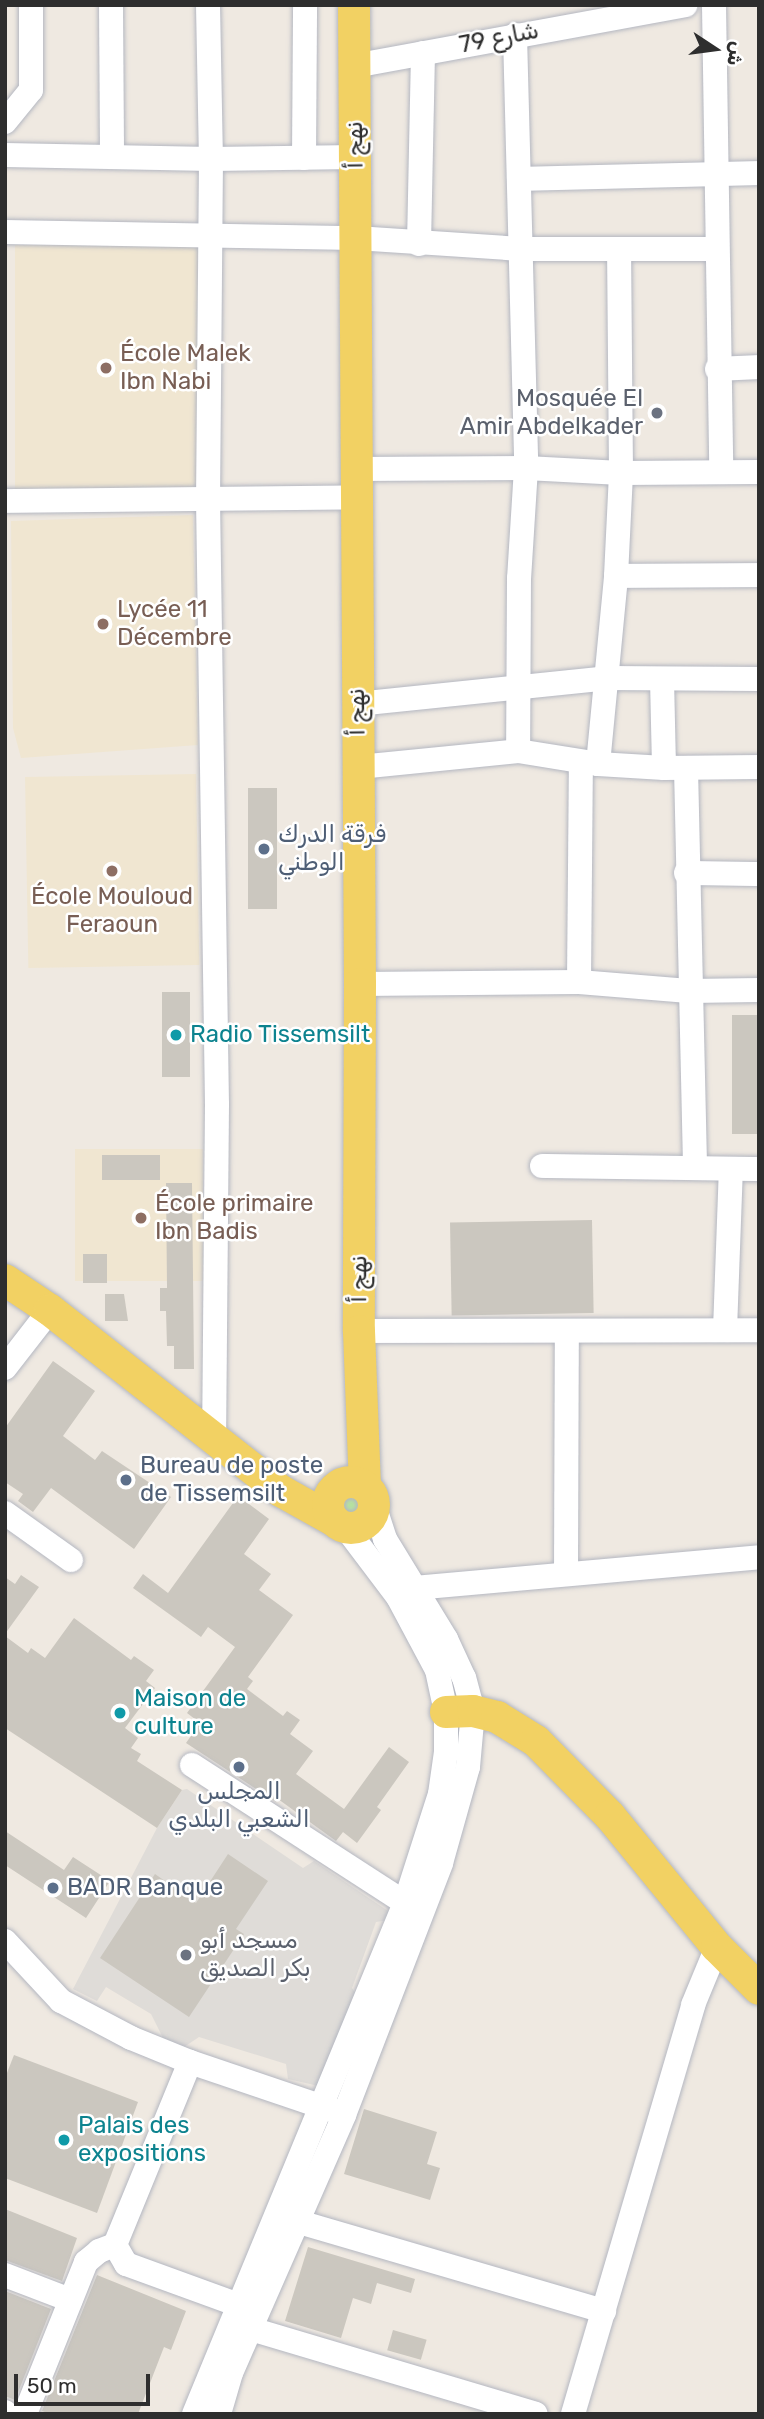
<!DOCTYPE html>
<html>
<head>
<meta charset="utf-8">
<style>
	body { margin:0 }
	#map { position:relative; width:764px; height:2419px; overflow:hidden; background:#efe9e1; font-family:Rubik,Vazirmatn,sans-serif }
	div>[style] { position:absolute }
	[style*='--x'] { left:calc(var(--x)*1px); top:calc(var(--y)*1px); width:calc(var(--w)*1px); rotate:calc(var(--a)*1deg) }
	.education>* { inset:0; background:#f0e6d1; transform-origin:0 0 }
	.green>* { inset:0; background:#b6e59e }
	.round { border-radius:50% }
	.plaza>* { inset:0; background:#dfdcd8 }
	.building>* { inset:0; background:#cbc7bf; transform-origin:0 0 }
	.roads { filter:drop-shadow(0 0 2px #b4b7c1) drop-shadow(0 0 2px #b4b7c1) }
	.minor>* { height:24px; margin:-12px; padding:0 12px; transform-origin:12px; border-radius:12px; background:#fff }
	.major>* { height:32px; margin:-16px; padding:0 16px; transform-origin:16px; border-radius:16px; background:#f2d163 }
	.major>.ring { margin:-16px; padding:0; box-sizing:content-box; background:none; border:32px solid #f2d163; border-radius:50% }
	.dots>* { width:19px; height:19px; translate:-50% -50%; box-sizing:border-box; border:4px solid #fff; border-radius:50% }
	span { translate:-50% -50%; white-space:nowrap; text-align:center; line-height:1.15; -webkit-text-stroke:5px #fff; paint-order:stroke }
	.street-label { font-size:24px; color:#2e2e2e }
	.education-label { font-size:24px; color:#785e54 }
	.left { translate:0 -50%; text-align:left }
	.worship-label { font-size:24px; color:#5b616d }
	.right { translate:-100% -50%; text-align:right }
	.service-label { font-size:24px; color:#4e5e75 }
	.culture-label { font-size:24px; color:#0d838f }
	.frame { position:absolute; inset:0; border:7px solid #2e2e2e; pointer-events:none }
	.north { position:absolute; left:680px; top:14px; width:70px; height:70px; -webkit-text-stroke:5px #fff; paint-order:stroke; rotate:103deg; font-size:19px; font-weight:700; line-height:28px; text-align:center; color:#2e2e2e }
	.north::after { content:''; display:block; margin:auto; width:24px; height:32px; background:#2e2e2e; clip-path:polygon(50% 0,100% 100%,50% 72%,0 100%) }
	.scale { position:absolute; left:14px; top:2374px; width:136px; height:32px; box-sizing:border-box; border:4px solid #2e2e2e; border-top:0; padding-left:9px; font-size:21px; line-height:24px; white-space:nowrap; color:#2e2e2e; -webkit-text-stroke:5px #fff; paint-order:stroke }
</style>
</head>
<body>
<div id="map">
	<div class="education">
		<div style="left:15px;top:245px;width:184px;height:245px"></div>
		<div style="clip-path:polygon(193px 515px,198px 745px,21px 758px,13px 728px,11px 521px)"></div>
		<div style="left:196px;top:774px;width:191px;height:171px;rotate:89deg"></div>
		<div style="left:203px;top:1149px;width:132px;height:128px;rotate:90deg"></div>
	</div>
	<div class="green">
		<div class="round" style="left:337px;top:1491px;width:26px;height:26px"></div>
	</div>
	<div class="plaza">
		<div style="clip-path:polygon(187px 1789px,303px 1868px,314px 1861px,391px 1913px,389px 1920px,376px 1922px,352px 1988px,359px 1999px,323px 2087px,288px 2079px,286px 2064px,199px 2037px,184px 2047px,163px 2038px,151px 2014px,106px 1987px,97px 2001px,73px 1989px,157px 1828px,182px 1790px)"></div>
	</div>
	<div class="building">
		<div style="left:248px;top:788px;width:29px;height:121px"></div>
		<div style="left:162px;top:992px;width:28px;height:85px"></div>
		<div style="left:759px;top:1015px;width:119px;height:27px;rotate:90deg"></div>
		<div style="left:160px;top:1155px;width:25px;height:58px;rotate:90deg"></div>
		<div style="clip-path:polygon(166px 1183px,192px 1183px,194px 1369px,174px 1369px,174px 1346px,167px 1346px,166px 1311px,160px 1311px,160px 1288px,167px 1288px)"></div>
		<div style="left:592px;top:1220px;width:93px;height:142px;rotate:89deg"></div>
		<div style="left:83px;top:1254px;width:24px;height:29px"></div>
		<div style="clip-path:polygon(105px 1294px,124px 1294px,128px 1321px,105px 1321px)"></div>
		<div style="clip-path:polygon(53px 1361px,95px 1391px,63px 1436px,95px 1460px,102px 1451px,171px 1497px,134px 1549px,51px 1488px,33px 1512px,18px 1501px,23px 1494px,5px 1482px,5px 1428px)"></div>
		<div style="clip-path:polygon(238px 1496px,269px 1519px,244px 1554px,271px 1574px,259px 1590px,293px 1615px,248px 1677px,253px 1681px,247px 1689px,283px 1716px,287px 1711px,300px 1720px,290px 1734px,313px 1751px,296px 1774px,344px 1809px,389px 1747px,409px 1762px,377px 1807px,381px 1810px,357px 1843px,343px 1832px,336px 1841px,278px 1799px,276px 1802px,186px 1743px,200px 1723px,187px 1713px,235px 1647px,208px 1627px,201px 1637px,133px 1588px,143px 1574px,168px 1593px)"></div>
		<div style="clip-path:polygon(21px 1575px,39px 1587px,5px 1634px,5px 1577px,15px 1584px)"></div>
		<div style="clip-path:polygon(74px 1618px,131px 1660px,134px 1656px,154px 1670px,146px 1681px,155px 1688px,125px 1728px,138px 1738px,131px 1748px,141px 1754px,137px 1761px,182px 1790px,157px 1828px,5px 1728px,5px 1636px,28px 1653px,31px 1648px,45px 1658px)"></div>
		<div style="clip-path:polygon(5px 1831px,64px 1870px,73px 1857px,110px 1881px,86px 1918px,5px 1865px)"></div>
		<div style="clip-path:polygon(228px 1854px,268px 1881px,236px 1929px,244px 1934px,189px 2017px,100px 1958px,155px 1874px,196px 1903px)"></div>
		<div style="clip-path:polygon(14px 2055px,138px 2102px,97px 2213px,5px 2178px,5px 2078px)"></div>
		<div style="clip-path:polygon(364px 2109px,437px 2132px,427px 2164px,440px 2168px,430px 2200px,344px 2174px)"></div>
		<div style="clip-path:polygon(5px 2209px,77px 2238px,62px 2281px,5px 2260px)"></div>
		<div style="clip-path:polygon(308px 2247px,415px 2279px,411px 2293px,377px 2283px,371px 2304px,353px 2298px,341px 2338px,285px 2321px)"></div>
		<div style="clip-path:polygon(97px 2275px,186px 2311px,171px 2350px,164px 2347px,138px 2414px,50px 2414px,42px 2411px)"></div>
		<div style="clip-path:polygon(5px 2291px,51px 2309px,15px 2400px,5px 2396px)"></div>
		<div style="left:393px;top:2330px;width:35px;height:21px;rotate:16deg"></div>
	</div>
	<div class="roads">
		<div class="minor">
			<div style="--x:111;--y:5;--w:152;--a:89.6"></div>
			<div style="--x:208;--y:5;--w:154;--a:88.9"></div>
			<div style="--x:211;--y:159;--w:340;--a:90.5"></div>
			<div style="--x:208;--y:499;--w:605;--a:89.15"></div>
			<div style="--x:217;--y:1104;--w:332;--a:90.5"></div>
			<div style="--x:714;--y:5;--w:466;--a:89.1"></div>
			<div style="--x:515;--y:35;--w:433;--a:88.5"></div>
			<div style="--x:526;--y:468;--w:110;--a:93.6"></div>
			<div style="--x:519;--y:578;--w:173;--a:90.3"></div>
			<div style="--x:354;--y:66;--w:337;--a:-10.4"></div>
			<div style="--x:5;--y:122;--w:41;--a:-50.9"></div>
			<div style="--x:31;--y:90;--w:85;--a:-90"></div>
			<div style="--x:5;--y:155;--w:206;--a:1.1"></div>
			<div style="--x:211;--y:159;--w:145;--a:-0.8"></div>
			<div style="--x:304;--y:158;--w:153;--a:-89.6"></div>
			<div style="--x:519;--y:179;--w:240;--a:-1.4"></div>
			<div style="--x:5;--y:232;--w:351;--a:1"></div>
			<div style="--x:356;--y:238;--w:165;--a:3.8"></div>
			<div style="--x:521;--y:249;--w:196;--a:0"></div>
			<div style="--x:419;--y:244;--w:191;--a:-88.8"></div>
			<div style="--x:717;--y:369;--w:42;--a:-2.7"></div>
			<div style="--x:357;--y:469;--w:169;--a:-0.3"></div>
			<div style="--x:526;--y:468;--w:95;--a:3"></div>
			<div style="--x:621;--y:473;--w:138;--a:-0.4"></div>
			<div style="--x:5;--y:501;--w:353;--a:-0.6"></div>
			<div style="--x:616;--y:576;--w:143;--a:-0.4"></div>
			<div style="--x:662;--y:679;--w:89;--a:88.7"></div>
			<div style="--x:357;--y:704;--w:251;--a:-5.9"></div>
			<div style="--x:607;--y:678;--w:152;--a:0.4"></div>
			<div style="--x:598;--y:764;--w:189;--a:-84.5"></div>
			<div style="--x:616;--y:576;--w:103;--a:-87.2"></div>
			<div style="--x:621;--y:473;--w:224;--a:-90.5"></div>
			<div style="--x:359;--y:767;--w:160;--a:-5.7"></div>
			<div style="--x:518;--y:751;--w:81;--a:9.2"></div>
			<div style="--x:598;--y:764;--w:66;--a:3.5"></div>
			<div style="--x:664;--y:768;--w:95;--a:-0.6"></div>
			<div style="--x:686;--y:768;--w:400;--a:88.7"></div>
			<div style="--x:686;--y:873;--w:73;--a:0.8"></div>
			<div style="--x:579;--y:982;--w:220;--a:-89.5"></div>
			<div style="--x:360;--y:984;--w:219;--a:-0.5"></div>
			<div style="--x:579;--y:982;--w:110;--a:4.7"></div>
			<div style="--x:689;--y:991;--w:70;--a:-0.8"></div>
			<div style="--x:542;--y:1166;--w:217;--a:0.8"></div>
			<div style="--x:725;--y:1330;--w:161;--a:-87.9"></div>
			<div style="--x:359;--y:1331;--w:400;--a:-0.1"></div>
			<div style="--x:5;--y:1368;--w:73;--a:-52.2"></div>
			<div style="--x:5;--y:1513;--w:81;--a:35.5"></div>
			<div style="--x:566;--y:1574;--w:243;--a:-89.8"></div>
			<div style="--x:415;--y:1588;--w:345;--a:-5.1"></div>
			<div style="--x:192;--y:1765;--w:254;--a:32.9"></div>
			<div style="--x:5;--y:1941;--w:82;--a:47"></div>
			<div style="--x:61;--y:2001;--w:79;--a:27.9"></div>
			<div style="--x:131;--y:2038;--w:64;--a:22.1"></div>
			<div style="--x:190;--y:2062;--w:156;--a:18.7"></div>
			<div style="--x:190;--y:2062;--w:198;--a:112.3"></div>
			<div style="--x:115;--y:2245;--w:22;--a:60"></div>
			<div style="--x:126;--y:2264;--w:117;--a:20"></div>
			<div style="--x:299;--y:2222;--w:318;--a:16.3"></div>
			<div style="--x:5;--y:2275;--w:70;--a:21"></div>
			<div style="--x:251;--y:2329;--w:297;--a:16.6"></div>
			<div style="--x:5;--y:2412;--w:3;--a:45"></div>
			<div style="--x:25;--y:2414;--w:164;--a:-68.1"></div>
			<div style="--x:86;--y:2262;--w:17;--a:-40"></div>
			<div style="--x:99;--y:2251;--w:17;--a:-21"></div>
			<div style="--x:194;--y:2414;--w:553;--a:-67.56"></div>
			<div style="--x:405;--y:1903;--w:114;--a:-72.2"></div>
			<div style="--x:440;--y:1794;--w:42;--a:-81.9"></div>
			<div style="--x:446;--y:1752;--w:40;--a:-90"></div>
			<div style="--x:446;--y:1712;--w:43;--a:-102.1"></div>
			<div style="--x:437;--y:1670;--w:83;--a:-118.1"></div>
			<div style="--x:398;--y:1597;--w:88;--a:-127.1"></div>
			<div style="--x:219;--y:2414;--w:43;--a:-73.7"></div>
			<div style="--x:231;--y:2373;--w:282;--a:-66.3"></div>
			<div style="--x:344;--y:2115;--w:270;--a:-68.9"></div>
			<div style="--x:441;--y:1863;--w:100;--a:-74.3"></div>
			<div style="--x:468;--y:1767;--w:56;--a:-84.9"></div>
			<div style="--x:473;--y:1711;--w:34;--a:-105"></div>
			<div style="--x:464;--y:1678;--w:43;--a:-114.8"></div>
			<div style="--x:446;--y:1639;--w:117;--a:-121.4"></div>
			<div style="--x:385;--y:1539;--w:36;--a:-108"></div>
			<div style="--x:573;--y:2414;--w:426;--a:-73.6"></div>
			<div style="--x:693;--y:2005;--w:63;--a:-67.5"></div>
		</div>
		<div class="major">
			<div style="--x:354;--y:5;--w:979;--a:89.65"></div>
			<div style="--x:360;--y:984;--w:347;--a:90.2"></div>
			<div style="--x:359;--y:1331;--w:155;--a:87.8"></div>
			<div style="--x:5;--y:1280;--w:54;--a:33.7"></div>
			<div style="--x:50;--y:1310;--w:293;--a:38.1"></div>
			<div style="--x:281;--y:1491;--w:60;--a:29.1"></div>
			<div class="ring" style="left:328px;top:1482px;width:14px;height:14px"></div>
			<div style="--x:446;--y:1712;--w:27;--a:-2"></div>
			<div style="--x:473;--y:1711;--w:25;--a:14"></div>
			<div style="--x:497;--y:1717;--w:46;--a:31.6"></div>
			<div style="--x:536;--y:1741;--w:105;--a:45.4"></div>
			<div style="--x:610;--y:1816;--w:169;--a:50.8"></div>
			<div style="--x:717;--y:1947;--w:59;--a:45"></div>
		</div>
	</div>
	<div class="dots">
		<div style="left:106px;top:368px;background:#8d6e63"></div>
		<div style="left:657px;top:413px;background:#6b7280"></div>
		<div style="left:103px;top:624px;background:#8d6e63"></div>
		<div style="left:264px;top:849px;background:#5c6f8a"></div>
		<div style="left:112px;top:871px;background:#8d6e63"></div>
		<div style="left:176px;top:1035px;background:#0f9aa8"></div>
		<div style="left:141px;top:1218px;background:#8d6e63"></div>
		<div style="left:126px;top:1480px;background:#5c6f8a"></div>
		<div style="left:120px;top:1713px;background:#0f9aa8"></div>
		<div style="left:239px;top:1767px;background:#5c6f8a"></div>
		<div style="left:53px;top:1888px;background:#5c6f8a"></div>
		<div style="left:186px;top:1955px;background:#6b7280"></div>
		<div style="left:64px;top:2140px;background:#0f9aa8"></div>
	</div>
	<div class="street-label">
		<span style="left:499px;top:38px;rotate:-11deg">شارع 79</span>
		<span style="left:355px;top:145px;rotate:-91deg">نهج أ</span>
		<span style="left:357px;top:712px;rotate:-91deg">نهج أ</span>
		<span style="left:359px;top:1279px;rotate:-90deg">نهج أ</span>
	</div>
	<div class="education-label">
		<span class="left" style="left:120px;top:368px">École Malek<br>Ibn Nabi</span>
		<span class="left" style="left:117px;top:624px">Lycée 11<br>Décembre</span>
		<span style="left:112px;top:911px">École Mouloud<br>Feraoun</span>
		<span class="left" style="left:155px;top:1218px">École primaire<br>Ibn Badis</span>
	</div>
	<div class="worship-label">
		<span class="right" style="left:643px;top:413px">Mosquée El<br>Amir Abdelkader</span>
		<span class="left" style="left:200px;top:1955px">مسجد أبو<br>بكر الصديق</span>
	</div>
	<div class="service-label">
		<span class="left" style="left:278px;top:849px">فرقة الدرك<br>الوطني</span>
		<span class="left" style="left:140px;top:1480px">Bureau de poste<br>de Tissemsilt</span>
		<span style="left:239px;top:1806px">المجلس<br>الشعبي البلدي</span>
		<span class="left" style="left:67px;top:1888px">BADR Banque</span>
	</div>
	<div class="culture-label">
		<span class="left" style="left:190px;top:1035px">Radio Tissemsilt</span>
		<span class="left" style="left:134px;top:1713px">Maison de<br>culture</span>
		<span class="left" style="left:78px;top:2140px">Palais des<br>expositions</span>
	</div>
	<div class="frame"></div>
	<div class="north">ش</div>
	<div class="scale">50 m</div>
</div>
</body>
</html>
